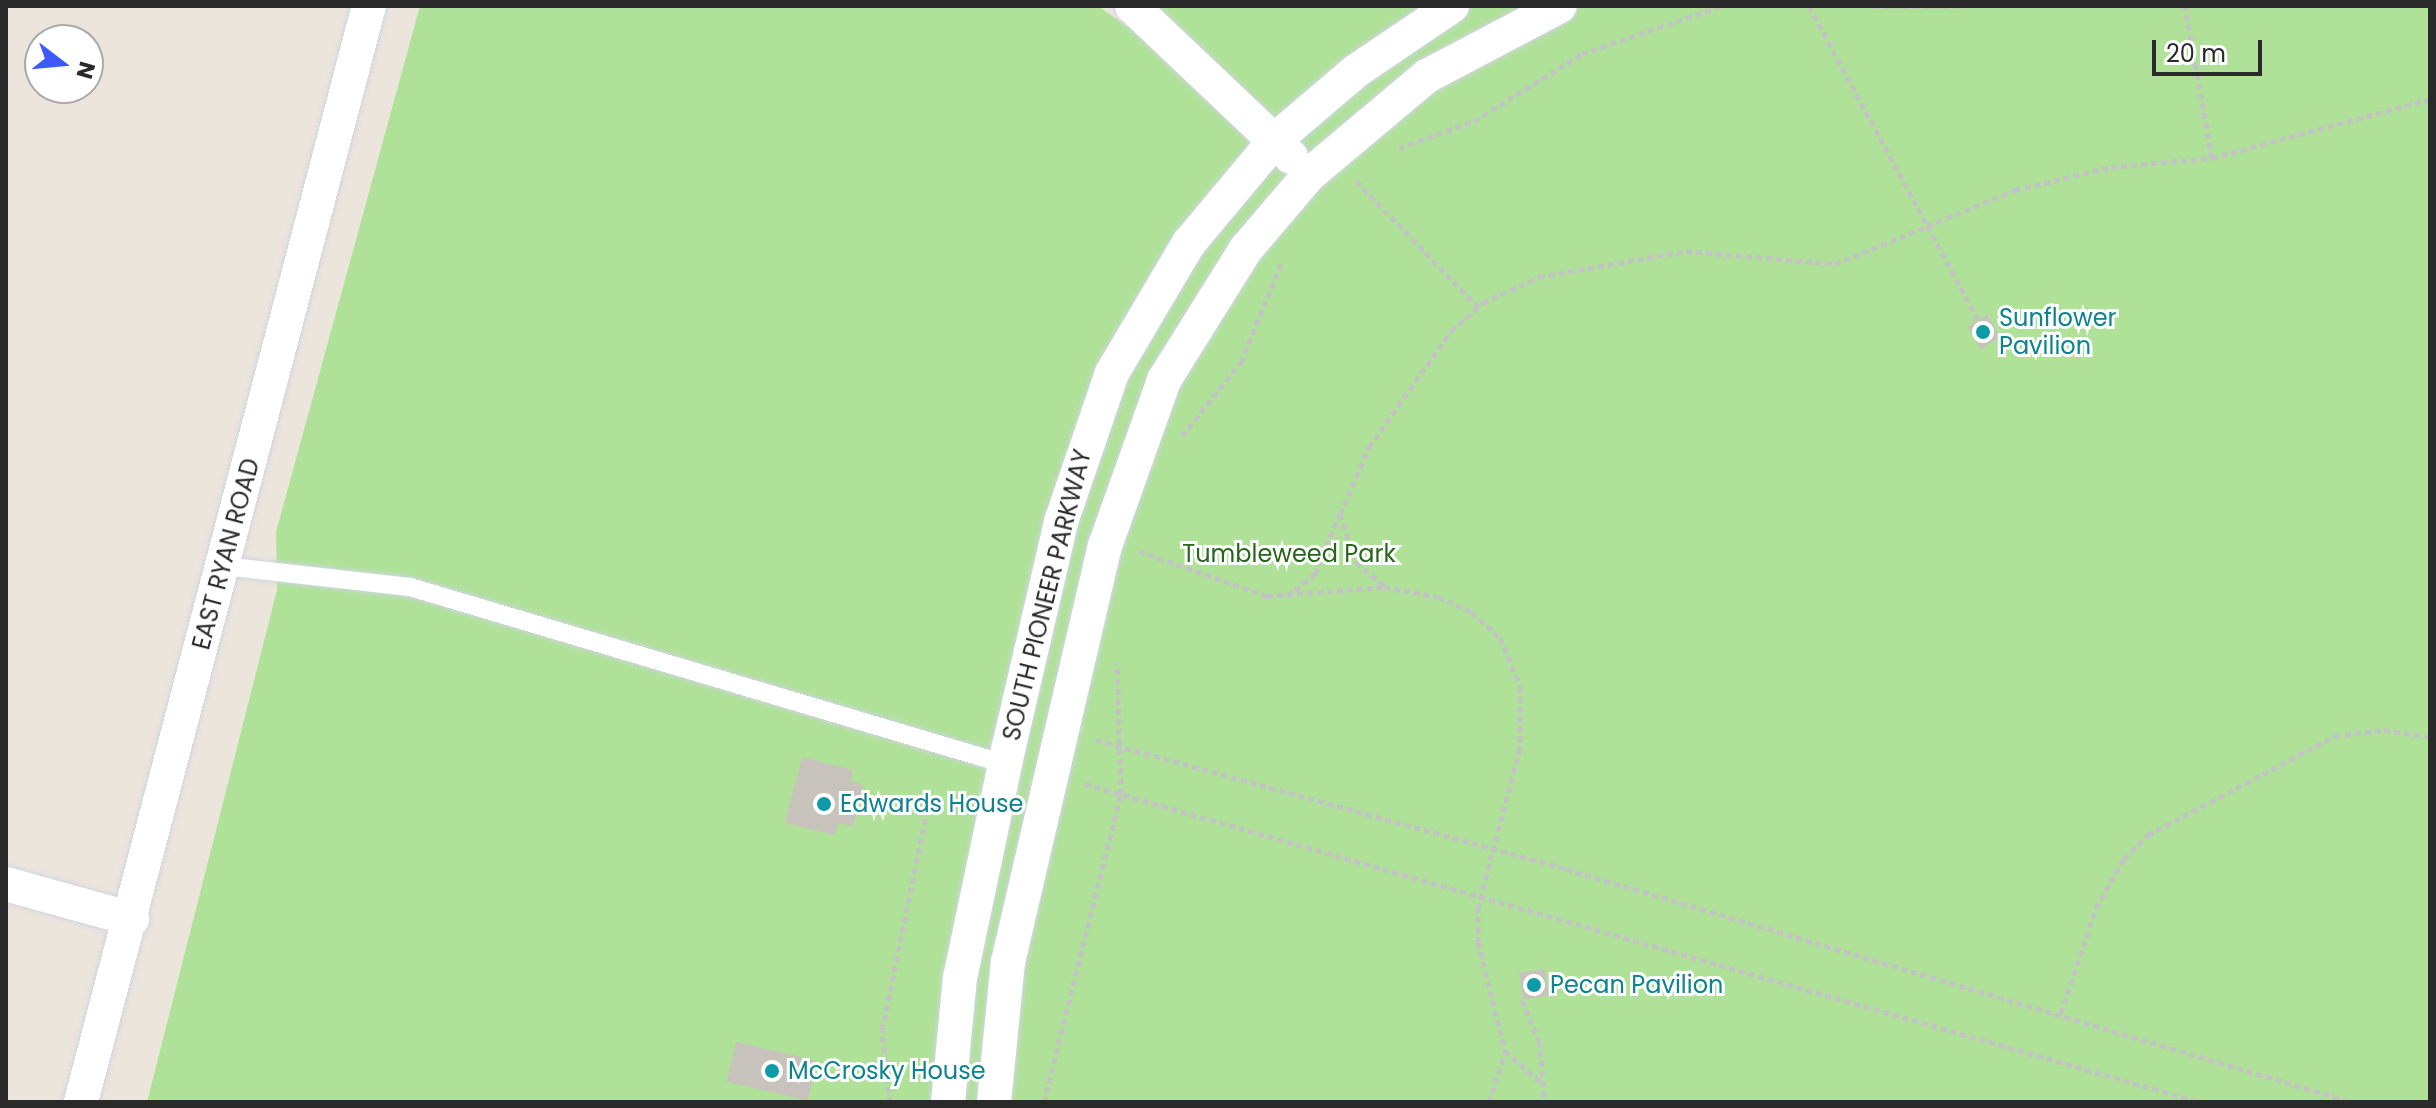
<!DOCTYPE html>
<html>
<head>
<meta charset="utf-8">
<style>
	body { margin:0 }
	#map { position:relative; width:2436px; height:1108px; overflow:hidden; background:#ece5dc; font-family:Poppins,sans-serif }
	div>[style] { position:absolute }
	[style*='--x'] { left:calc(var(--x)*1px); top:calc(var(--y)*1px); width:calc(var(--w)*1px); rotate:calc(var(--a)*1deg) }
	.green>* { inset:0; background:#afe298 }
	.building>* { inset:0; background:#c7c2bb; transform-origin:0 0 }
	.path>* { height:5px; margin-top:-2.5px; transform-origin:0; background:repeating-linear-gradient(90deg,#c3c3c3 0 6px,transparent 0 10px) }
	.roads { filter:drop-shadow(0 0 2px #d1d4e2) drop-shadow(0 0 2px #d1d4e2) }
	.service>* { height:18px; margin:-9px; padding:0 9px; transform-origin:9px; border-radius:9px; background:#fff }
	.minor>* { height:34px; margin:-17px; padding:0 17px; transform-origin:17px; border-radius:17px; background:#fff }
	.dots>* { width:22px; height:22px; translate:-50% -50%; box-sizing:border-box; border:4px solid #fff; border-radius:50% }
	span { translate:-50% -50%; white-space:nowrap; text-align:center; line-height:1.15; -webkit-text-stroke:6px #fff; paint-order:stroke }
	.culture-label { font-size:24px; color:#0d838f }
	.left { translate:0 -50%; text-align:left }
	.street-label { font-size:24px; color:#2a2a2a }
	.park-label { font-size:24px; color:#28661b }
	.frame { position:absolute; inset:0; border:8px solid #2a2a2a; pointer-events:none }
	.north { position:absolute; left:24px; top:24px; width:80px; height:80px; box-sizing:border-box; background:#fff; border:2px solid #aaa; border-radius:50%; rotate:106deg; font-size:22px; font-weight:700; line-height:32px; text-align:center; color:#2a2a2a }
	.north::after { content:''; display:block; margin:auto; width:28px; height:36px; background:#3d5af8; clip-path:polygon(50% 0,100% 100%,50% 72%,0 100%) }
	.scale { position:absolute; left:2152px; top:40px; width:110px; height:36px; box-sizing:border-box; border:4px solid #2a2a2a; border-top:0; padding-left:10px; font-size:24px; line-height:28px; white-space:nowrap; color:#2a2a2a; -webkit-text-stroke:6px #fff; paint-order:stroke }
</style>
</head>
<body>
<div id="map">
	<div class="green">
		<div style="clip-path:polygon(420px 6px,1098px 6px,1132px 30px,1155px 6px,2430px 6px,2430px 1102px,147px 1102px,277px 590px,276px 532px)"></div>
	</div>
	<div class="building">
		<div style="left:1987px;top:315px;width:26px;height:23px;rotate:59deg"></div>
		<div style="clip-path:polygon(802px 757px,853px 770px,851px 781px,863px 785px,853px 827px,838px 823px,835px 835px,785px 823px)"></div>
		<div style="left:1545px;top:969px;width:27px;height:26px;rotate:82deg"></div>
		<div style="left:736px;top:1042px;width:83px;height:41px;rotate:13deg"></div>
	</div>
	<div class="path">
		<div style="--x:1809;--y:6;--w:357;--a:61.7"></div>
		<div style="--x:1873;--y:6;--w:86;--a:0"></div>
		<div style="--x:1399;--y:148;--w:80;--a:-19.8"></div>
		<div style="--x:1474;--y:121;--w:127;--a:-31.8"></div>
		<div style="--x:1582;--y:54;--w:147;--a:-19.1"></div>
		<div style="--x:2212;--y:158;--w:226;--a:-15.1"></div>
		<div style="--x:1356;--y:181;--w:175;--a:45.9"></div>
		<div style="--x:1182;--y:436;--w:95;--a:-51.4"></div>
		<div style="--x:1241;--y:362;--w:106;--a:-67.8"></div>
		<div style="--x:1340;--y:514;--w:73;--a:-66.6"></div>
		<div style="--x:1369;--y:447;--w:142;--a:-54.7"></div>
		<div style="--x:1451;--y:331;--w:43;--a:-41.2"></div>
		<div style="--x:1483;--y:303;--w:62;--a:-24.9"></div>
		<div style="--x:1539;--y:277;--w:149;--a:-10"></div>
		<div style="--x:1686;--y:251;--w:150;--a:5"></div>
		<div style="--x:1835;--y:264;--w:195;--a:-22.3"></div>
		<div style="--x:2015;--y:190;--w:99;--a:-13.5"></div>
		<div style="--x:2111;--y:167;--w:101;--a:-5.1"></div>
		<div style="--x:2212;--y:158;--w:154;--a:-100.1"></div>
		<div style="--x:1139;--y:551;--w:136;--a:19.4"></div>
		<div style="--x:1267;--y:596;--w:117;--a:-4.4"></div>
		<div style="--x:1384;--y:587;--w:55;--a:10.5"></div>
		<div style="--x:1438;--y:597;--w:37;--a:24"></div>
		<div style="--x:1472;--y:612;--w:38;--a:43"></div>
		<div style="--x:1500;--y:638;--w:52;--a:67.4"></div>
		<div style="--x:1520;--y:686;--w:62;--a:90"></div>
		<div style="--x:1520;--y:748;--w:164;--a:104.8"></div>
		<div style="--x:1478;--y:907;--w:35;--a:90"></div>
		<div style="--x:1478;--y:942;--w:112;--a:76.1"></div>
		<div style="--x:1505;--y:1051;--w:53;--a:41.2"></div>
		<div style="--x:1287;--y:596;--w:36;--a:-38"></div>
		<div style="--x:1315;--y:574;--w:65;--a:-67.4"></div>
		<div style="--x:1340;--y:514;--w:51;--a:71.6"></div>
		<div style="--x:1356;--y:562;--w:37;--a:41"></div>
		<div style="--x:1096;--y:740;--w:487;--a:15.3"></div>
		<div style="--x:1566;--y:869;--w:820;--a:16.51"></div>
		<div style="--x:1085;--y:784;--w:1159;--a:15.92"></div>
		<div style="--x:1522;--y:1000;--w:44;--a:67.5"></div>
		<div style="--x:1539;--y:1041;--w:61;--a:84.4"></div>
		<div style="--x:2061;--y:1013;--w:111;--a:-71.6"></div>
		<div style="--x:2096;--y:908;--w:56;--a:-60.3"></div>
		<div style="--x:2124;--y:859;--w:34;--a:-45"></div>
		<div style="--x:2148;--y:835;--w:212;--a:-27.9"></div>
		<div style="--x:2335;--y:736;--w:49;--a:-7"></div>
		<div style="--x:2384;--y:730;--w:47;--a:8.7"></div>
		<div style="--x:890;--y:1102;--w:72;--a:-96.3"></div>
		<div style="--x:882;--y:1030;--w:239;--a:-78.4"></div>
		<div style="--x:1044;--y:1102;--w:317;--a:-76"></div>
		<div style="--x:1121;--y:794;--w:131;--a:-91.7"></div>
		<div style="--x:1489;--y:1102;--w:52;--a:-72.3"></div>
	</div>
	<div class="roads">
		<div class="service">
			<div style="--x:223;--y:566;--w:188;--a:6.4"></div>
			<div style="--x:410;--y:587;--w:621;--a:16.57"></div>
		</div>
		<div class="minor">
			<div style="--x:1132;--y:6;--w:219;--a:43.5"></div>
			<div style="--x:6;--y:884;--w:131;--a:15.5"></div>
			<div style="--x:81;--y:1102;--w:1133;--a:-75.28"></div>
			<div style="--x:948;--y:1102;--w:125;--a:-84.5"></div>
			<div style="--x:960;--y:978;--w:237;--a:-78.1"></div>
			<div style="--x:1009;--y:746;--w:230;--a:-76.9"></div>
			<div style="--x:1061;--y:522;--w:157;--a:-71.1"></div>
			<div style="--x:1112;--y:373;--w:151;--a:-59.4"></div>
			<div style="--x:1189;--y:243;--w:134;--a:-50.1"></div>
			<div style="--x:1275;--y:140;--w:106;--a:-40.4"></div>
			<div style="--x:1356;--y:71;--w:116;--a:-34.1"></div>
			<div style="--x:994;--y:1102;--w:141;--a:-84.3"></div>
			<div style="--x:1008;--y:962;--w:427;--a:-76.9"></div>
			<div style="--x:1105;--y:546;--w:176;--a:-70.4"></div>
			<div style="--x:1164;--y:380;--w:155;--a:-58"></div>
			<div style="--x:1246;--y:249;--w:97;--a:-49.6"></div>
			<div style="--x:1309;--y:175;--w:154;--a:-40"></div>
			<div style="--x:1427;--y:76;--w:150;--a:-27.8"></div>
		</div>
	</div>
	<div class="dots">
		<div style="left:1983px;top:332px;background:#0f9aa8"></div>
		<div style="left:824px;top:804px;background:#0f9aa8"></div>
		<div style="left:1534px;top:985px;background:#0f9aa8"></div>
		<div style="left:772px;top:1071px;background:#0f9aa8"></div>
	</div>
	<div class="culture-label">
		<span class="left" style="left:1999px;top:332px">Sunflower<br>Pavilion</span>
		<span class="left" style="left:840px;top:804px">Edwards House</span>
		<span class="left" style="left:1550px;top:985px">Pecan Pavilion</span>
		<span class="left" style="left:788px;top:1071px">McCrosky House</span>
	</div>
	<div class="street-label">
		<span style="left:226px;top:554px;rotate:-75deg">EAST RYAN ROAD</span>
		<span style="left:1047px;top:595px;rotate:-76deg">SOUTH PIONEER PARKWAY</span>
	</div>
	<div class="park-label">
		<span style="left:1289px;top:554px">Tumbleweed Park</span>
	</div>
	<div class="frame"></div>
	<div class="north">N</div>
	<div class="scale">20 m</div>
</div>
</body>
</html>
